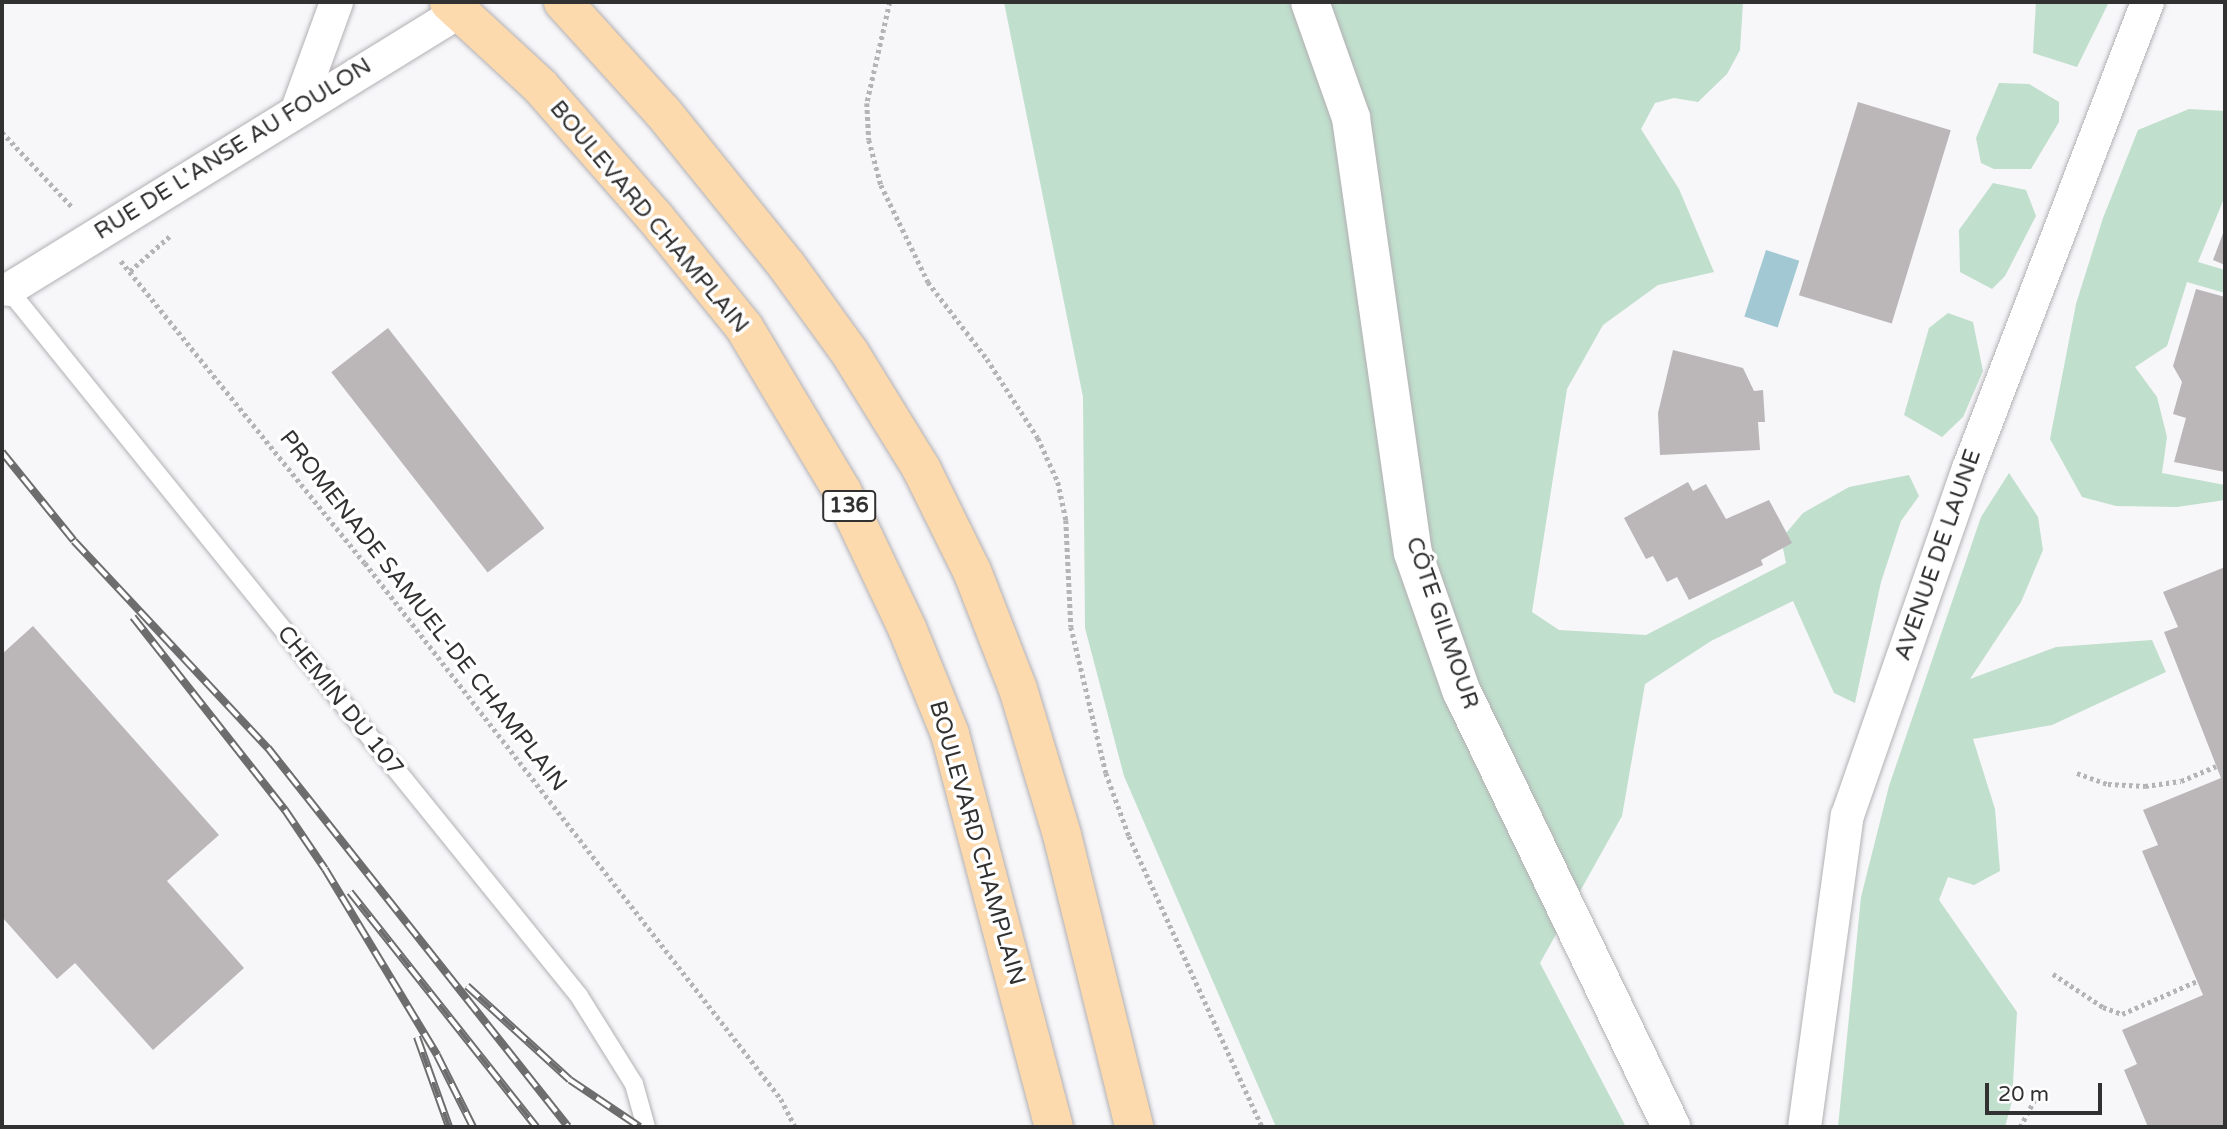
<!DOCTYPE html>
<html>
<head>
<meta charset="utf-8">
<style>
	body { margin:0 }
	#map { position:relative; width:2227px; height:1129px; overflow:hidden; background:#f7f6f9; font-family:"Varela Round",sans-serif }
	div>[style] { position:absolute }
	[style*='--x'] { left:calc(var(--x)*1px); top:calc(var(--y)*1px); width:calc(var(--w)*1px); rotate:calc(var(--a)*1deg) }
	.green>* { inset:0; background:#c0dfcd }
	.water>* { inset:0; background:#a2c9d3; transform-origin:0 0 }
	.building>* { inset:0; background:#bbb7b9; transform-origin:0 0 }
	.path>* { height:4.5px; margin-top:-2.25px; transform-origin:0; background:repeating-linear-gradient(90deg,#b4b3b5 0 3.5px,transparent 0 7px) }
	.roads { filter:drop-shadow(0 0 2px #b2b0b3) drop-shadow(0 0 2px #b2b0b3) }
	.service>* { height:18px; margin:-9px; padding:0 9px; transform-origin:9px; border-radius:9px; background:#fff }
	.minor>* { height:33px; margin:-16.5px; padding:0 16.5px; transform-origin:16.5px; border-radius:16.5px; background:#fff }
	.tertiary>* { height:38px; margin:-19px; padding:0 19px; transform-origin:19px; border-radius:19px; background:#fff }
	.primary>* { height:38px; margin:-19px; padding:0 19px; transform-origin:19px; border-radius:19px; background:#fddaad }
	.rail>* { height:8px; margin-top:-4px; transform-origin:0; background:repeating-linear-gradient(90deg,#fff 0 16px,#6e6d6e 0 32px); box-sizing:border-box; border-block:2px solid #6e6d6e }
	span { translate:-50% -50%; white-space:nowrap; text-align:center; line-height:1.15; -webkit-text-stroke:7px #fff; paint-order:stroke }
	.shield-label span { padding:2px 5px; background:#fff; border:2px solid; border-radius:5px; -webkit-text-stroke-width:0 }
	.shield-label { font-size:21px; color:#323132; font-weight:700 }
	.street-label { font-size:23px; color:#323132 }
	.frame { position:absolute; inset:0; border:4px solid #323132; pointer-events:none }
	.scale { position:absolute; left:1985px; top:1083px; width:117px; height:32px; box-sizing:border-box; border:4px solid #323132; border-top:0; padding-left:9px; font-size:21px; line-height:24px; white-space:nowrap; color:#323132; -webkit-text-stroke:5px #fff; paint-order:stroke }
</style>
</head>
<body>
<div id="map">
	<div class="green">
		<div style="clip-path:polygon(1004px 2px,1743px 2px,1740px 50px,1727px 74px,1698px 102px,1674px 98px,1655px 103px,1641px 129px,1679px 189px,1714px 272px,1658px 285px,1603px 325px,1567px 389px,1532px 612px,1559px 630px,1646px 635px,1786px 563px,1781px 539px,1803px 513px,1849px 487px,1909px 475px,1919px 496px,1901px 521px,1881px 582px,1855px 703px,1834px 693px,1793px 601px,1711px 641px,1645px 684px,1622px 816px,1540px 963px,1626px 1127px,1276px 1127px,1124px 776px,1085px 628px,1083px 397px)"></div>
		<div style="clip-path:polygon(2036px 2px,2109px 2px,2077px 67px,2033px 53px)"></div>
		<div style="clip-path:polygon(1999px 83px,2029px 84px,2059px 102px,2059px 122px,2031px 169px,1994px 169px,1981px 163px,1976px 138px)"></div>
		<div style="clip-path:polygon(2189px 109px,2225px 111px,2225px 196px,2198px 262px,2225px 270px,2225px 293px,2187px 282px,2167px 346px,2135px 367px,2157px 397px,2167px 437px,2162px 473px,2225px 485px,2225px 500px,2177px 507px,2116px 506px,2082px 497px,2050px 439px,2076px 304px,2103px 218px,2138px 130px)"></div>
		<div style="clip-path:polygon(1993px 183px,2026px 190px,2036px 216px,2005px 276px,1992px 289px,1960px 272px,1959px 230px)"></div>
		<div style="clip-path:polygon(1948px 313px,1973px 322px,1983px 371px,1963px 417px,1942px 437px,1904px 415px,1929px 328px)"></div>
		<div style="clip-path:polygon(2009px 473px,2038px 517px,2043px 550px,2021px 602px,1970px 679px,2056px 647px,2152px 640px,2166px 672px,2052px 725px,1973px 739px,1995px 809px,2000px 871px,1974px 885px,1948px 877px,1939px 900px,2017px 1012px,2012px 1101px,2005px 1127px,1838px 1127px,1861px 897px,1889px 786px,1981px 517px)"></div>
	</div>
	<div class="water">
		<div style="left:1766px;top:250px;width:35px;height:70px;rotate:18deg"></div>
	</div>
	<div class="building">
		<div style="left:1858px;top:102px;width:97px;height:202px;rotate:17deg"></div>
		<div style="clip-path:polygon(2225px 228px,2225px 265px,2213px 260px)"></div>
		<div style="clip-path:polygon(2196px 289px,2225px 297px,2225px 472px,2174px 462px,2186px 418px,2173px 414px,2182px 382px,2173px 366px)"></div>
		<div style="left:388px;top:328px;width:254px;height:72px;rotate:52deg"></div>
		<div style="clip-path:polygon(1673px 350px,1743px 368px,1754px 391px,1763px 390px,1765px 422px,1758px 422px,1760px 450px,1660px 455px,1658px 413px)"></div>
		<div style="clip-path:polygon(1688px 482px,1693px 491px,1706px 484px,1726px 519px,1769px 500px,1792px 543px,1761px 560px,1763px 565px,1689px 600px,1677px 577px,1667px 582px,1653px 556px,1646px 559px,1624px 518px)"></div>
		<div style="clip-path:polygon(2225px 567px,2225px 1127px,2148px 1127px,2124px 1070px,2137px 1064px,2122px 1030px,2203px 995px,2142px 851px,2158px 845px,2143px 810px,2221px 778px,2164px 632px,2178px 627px,2163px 592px)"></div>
		<div style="clip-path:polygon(33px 626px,219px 835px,167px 881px,244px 968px,153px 1050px,75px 963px,57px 979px,2px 917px,2px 654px)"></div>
	</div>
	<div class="path">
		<div style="--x:890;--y:2;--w:104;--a:102.8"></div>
		<div style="--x:867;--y:103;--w:37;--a:87"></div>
		<div style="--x:869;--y:140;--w:47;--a:75.1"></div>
		<div style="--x:881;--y:185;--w:108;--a:64.1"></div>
		<div style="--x:928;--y:282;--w:97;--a:52.5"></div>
		<div style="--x:987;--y:359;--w:94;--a:57.2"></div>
		<div style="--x:1038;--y:438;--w:48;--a:65.6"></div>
		<div style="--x:1058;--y:482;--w:39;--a:78"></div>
		<div style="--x:1066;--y:520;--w:107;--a:87.3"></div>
		<div style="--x:1071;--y:627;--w:150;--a:76.5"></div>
		<div style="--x:1106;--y:773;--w:67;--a:69.9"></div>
		<div style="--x:1129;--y:836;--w:320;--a:65.4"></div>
		<div style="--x:2;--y:132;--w:104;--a:46.9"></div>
		<div style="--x:121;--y:261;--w:388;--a:51.1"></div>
		<div style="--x:365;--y:563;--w:678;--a:52.18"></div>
		<div style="--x:781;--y:1099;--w:31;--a:63"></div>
		<div style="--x:130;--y:271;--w:55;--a:-41.3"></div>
		<div style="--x:2077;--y:773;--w:33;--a:20"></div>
		<div style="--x:2108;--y:784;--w:37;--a:3"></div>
		<div style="--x:2145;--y:786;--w:36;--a:-8"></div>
		<div style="--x:2181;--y:781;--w:38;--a:-23"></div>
		<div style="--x:2053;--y:974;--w:60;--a:33.4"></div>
		<div style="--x:2103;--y:1007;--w:20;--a:20"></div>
		<div style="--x:2122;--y:1014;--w:82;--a:-23.7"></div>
		<div style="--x:2020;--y:1127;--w:32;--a:-62"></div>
	</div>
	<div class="roads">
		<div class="service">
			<div style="--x:2;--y:293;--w:7;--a:-34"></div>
			<div style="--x:8;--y:289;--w:909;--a:51.07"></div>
			<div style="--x:579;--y:996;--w:104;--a:58"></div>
			<div style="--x:634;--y:1084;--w:45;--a:74.4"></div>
		</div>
		<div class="minor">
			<div style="--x:297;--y:109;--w:114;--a:-70"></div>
			<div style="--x:8;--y:289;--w:530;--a:-31.65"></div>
			<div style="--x:1804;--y:1127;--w:315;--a:-82.2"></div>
			<div style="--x:1847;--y:815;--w:367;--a:-70.8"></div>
			<div style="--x:1968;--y:468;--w:499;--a:-69"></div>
		</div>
		<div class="tertiary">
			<div style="--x:1310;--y:2;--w:123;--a:70.5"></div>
			<div style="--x:1351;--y:118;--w:439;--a:81.9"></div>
			<div style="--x:1413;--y:553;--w:145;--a:70.7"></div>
			<div style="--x:1461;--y:690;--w:485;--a:64.3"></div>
		</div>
		<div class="primary">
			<div style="--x:449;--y:2;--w:124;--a:42.7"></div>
			<div style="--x:540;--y:86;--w:173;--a:48.8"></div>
			<div style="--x:654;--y:216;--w:143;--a:51"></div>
			<div style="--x:744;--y:327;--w:191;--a:59.1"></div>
			<div style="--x:842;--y:491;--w:152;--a:64.6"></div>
			<div style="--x:907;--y:628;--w:114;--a:67.9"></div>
			<div style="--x:950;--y:734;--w:407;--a:75.2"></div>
			<div style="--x:563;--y:2;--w:147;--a:47.8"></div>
			<div style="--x:662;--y:111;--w:199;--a:51.1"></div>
			<div style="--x:787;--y:266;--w:107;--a:54.1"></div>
			<div style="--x:850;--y:353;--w:135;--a:58.3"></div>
			<div style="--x:921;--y:468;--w:115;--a:63.7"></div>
			<div style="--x:972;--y:571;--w:127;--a:68.7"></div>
			<div style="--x:1018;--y:689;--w:152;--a:73.2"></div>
			<div style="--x:1062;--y:835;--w:301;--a:76.1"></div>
		</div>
	</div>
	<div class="rail">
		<div style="--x:2;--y:452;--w:114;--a:51"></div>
		<div style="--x:74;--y:541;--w:284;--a:46.9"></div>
		<div style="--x:268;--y:748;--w:483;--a:51.6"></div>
		<div style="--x:133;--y:617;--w:246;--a:51.8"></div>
		<div style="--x:285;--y:810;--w:71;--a:55.9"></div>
		<div style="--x:325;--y:869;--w:217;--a:58.9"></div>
		<div style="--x:437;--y:1055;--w:80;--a:63.4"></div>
		<div style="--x:350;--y:892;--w:300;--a:51.6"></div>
		<div style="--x:467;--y:986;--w:139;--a:42.4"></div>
		<div style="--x:570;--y:1080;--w:84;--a:33.9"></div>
		<div style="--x:417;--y:1037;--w:96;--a:70.4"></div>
	</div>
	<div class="shield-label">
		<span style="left:849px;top:506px">136</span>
	</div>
	<div class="street-label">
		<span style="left:233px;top:149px;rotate:-32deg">RUE DE L'ANSE AU FOULON</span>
		<span style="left:649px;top:217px;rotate:50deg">BOULEVARD CHAMPLAIN</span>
		<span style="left:1938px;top:555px;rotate:-71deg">AVENUE DE LAUNE</span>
		<span style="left:423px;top:611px;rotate:52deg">PROMENADE SAMUEL-DE CHAMPLAIN</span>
		<span style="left:1442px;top:623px;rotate:71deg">CÔTE GILMOUR</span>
		<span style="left:340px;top:701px;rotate:51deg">CHEMIN DU 107</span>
		<span style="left:977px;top:843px;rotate:74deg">BOULEVARD CHAMPLAIN</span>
	</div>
	<div class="frame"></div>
	<div class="scale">20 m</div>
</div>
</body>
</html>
